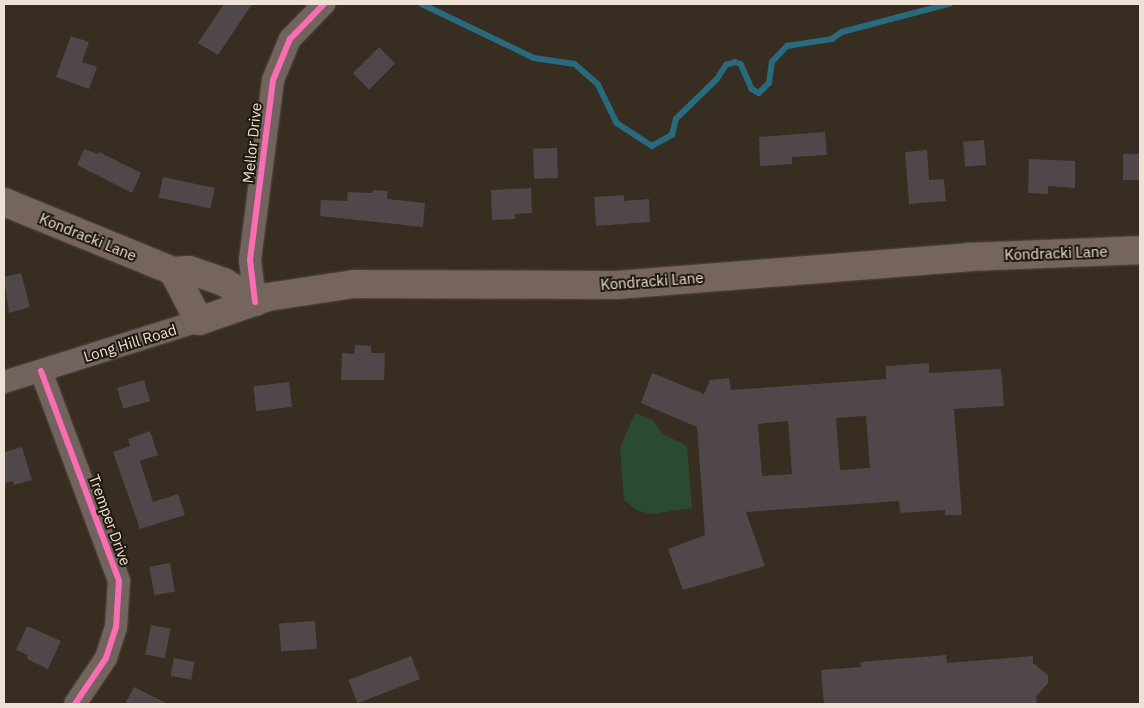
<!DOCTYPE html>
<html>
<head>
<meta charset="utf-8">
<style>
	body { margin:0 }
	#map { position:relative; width:1144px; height:708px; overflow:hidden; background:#372d21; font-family:"IBM Plex Sans",sans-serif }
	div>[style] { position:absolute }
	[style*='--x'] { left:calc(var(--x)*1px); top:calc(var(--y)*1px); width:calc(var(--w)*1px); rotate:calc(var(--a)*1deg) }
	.green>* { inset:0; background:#2a4a31 }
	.stream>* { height:5.5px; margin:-2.75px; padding:0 2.75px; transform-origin:2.75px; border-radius:2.75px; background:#296a7e }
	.building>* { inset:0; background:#50474a; transform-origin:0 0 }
	.roads { filter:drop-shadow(0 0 1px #534a40) drop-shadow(0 0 1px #534a40) }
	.street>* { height:22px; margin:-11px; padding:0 11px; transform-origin:11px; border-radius:11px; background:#72635f }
	.secondary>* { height:28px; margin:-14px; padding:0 14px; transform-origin:14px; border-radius:14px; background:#76645e }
	.cycleway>* { height:6px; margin:-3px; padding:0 3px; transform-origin:3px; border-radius:3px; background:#f96db3 }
	span { translate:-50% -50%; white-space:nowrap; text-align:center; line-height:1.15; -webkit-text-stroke:4px #1f180f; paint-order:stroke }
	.street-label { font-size:15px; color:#eee2d6 }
	.frame { position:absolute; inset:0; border:5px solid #eee2d6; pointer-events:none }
</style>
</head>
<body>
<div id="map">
	<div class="green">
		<div style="clip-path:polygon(635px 413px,652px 420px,663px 434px,687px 446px,692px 508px,652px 514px,638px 511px,624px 500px,620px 448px)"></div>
	</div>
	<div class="stream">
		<div style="--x:422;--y:4;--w:124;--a:25.7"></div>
		<div style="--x:534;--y:58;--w:41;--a:8.3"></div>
		<div style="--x:575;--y:64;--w:30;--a:41"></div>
		<div style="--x:598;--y:84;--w:43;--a:64"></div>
		<div style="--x:617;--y:123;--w:42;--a:33.3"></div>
		<div style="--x:652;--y:146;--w:23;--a:-29"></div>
		<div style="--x:672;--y:135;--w:16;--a:-76"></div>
		<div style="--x:676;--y:119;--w:57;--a:-44.3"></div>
		<div style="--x:717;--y:79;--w:17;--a:-57"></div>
		<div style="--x:726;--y:65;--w:9;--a:-18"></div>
		<div style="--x:735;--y:62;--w:6;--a:18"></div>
		<div style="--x:741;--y:64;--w:27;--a:66"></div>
		<div style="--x:752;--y:89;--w:8;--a:30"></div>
		<div style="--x:759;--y:93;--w:14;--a:-45"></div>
		<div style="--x:769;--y:83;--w:21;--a:-82"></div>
		<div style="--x:772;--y:62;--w:22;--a:-47"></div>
		<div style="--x:787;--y:46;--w:46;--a:-8.8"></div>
		<div style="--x:832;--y:39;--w:12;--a:-35"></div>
		<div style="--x:842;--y:32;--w:111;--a:-14.7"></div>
	</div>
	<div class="building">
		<div style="clip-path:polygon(224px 4px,252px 4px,218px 55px,198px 43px)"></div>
		<div style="clip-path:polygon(71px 36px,89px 42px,82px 62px,97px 67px,89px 89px,56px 77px)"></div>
		<div style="left:379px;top:47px;width:23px;height:37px;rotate:45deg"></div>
		<div style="clip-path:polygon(825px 132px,827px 155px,792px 157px,792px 164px,760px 166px,759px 137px)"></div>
		<div style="left:984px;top:140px;width:25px;height:21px;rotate:85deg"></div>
		<div style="left:557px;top:148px;width:30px;height:24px;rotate:88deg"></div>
		<div style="clip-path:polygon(84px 149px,98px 154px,99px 152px,141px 173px,132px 193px,77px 165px)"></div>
		<div style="clip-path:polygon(927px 150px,929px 180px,944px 179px,946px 201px,909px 204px,905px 152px)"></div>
		<div style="left:1123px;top:154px;width:17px;height:26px"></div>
		<div style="clip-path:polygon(1029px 159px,1075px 161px,1075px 188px,1048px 186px,1048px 194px,1028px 193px)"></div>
		<div style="left:163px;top:177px;width:53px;height:21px;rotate:12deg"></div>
		<div style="clip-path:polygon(531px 188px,532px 213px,515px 214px,515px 219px,492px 220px,491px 190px)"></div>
		<div style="clip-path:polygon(373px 190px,388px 191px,387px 199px,425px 203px,423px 227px,320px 216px,321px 200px,347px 201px,348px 192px,372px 193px)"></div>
		<div style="clip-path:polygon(624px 195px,624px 201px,649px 199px,650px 222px,596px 226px,594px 197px)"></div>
		<div style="clip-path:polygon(21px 273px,30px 307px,9px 313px,4px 277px)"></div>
		<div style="clip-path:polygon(355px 345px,371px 346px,371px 353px,385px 353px,384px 380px,341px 380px,342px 353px,354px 354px)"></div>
		<div style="clip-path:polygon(evenodd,929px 363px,929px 373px,1001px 369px,1004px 406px,954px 409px,962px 515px,945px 515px,945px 510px,900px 513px,899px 501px,746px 512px,765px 566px,683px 590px,668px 549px,705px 535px,697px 427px,641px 403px,652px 373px,704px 394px,710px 380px,729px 378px,731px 390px,886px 379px,886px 366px,929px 363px,866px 416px,870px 468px,840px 470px,836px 418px,866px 416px,929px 363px,788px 421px,792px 474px,762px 476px,758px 424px,788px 421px)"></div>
		<div style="left:144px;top:380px;width:22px;height:28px;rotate:74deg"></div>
		<div style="left:289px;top:382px;width:25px;height:36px;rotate:83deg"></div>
		<div style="clip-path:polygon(150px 431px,158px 455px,140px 461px,153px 502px,178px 494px,185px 515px,140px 529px,113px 452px,130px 446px,128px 439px)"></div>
		<div style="clip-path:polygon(22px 447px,32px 480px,14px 485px,13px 481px,4px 483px,4px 452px)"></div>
		<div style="left:170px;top:563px;width:29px;height:21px;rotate:80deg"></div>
		<div style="left:315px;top:621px;width:28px;height:36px;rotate:86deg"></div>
		<div style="left:151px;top:625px;width:20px;height:30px;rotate:11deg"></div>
		<div style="clip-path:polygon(27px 626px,61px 641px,48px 669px,27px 659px,28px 655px,16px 650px)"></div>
		<div style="clip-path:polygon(946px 655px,947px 663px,1033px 656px,1033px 663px,1048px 675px,1048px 683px,1036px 697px,1037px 704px,824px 704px,821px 670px,861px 667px,860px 662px)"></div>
		<div style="left:411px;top:656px;width:25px;height:67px;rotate:69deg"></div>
		<div style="left:174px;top:658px;width:21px;height:18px;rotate:11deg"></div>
		<div style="clip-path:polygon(134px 687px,168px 704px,125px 704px)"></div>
	</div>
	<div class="roads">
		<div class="street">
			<div style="--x:255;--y:302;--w:42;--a:-96.8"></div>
			<div style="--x:250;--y:260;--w:181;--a:-82.7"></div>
			<div style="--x:273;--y:80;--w:44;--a:-67.5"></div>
			<div style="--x:290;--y:39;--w:49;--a:-45.8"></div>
			<div style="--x:41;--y:371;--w:224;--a:69.6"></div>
			<div style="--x:119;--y:581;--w:46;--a:93.7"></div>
			<div style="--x:116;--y:627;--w:33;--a:108"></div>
			<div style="--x:106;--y:658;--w:55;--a:124"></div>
			<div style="--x:4;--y:382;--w:204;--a:-17.4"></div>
		</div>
		<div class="secondary">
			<div style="--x:4;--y:202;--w:183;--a:22.2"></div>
			<div style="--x:173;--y:271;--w:16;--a:-4"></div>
			<div style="--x:189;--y:270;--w:37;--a:19"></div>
			<div style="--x:224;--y:282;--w:37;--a:33"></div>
			<div style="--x:173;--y:271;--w:56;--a:62.5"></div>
			<div style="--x:199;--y:321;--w:73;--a:-19.2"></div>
			<div style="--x:268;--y:297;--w:87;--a:-8.6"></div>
			<div style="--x:354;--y:284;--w:263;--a:0.2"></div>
			<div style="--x:617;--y:285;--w:353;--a:-4.5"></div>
			<div style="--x:969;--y:257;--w:171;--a:-2.3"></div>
		</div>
	</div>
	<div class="cycleway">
		<div style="--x:255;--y:302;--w:42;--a:-96.8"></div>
		<div style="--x:250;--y:260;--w:181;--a:-82.7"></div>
		<div style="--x:273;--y:80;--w:44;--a:-67.5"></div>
		<div style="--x:290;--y:39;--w:49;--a:-45.8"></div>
		<div style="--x:41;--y:371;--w:224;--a:69.6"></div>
		<div style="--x:119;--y:581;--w:46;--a:93.7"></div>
		<div style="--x:116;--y:627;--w:33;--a:108"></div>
		<div style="--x:106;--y:658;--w:55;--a:124"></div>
	</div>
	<div class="street-label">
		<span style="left:252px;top:143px;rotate:-84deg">Mellor Drive</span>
		<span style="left:88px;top:237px;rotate:22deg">Kondracki Lane</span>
		<span style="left:1056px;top:253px;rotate:-2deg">Kondracki Lane</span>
		<span style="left:652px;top:281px;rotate:-4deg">Kondracki Lane</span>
		<span style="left:130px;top:343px;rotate:-17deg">Long Hill Road</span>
		<span style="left:110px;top:520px;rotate:70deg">Tremper Drive</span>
	</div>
	<div class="frame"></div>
</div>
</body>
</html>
